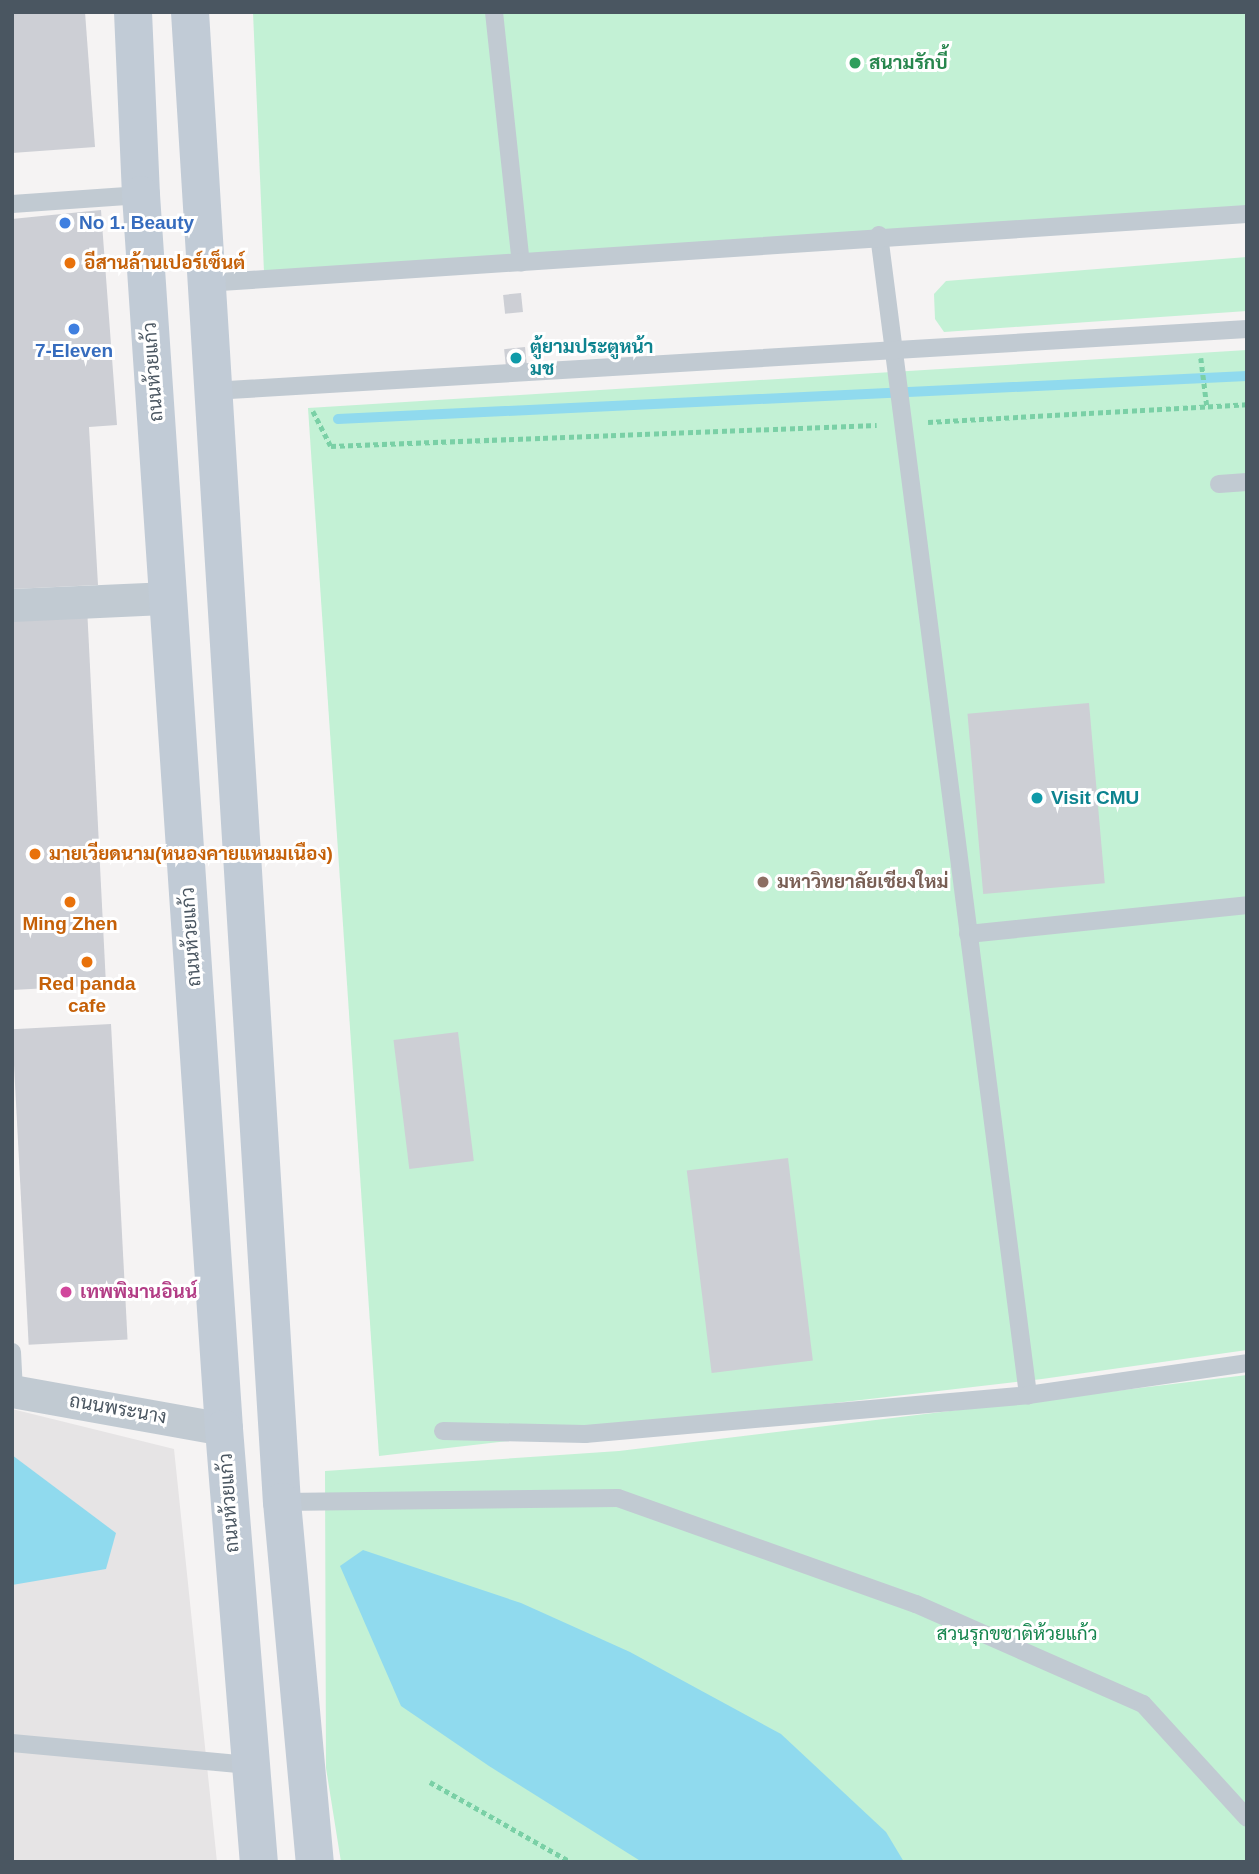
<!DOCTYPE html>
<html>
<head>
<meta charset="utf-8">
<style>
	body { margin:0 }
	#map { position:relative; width:1259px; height:1874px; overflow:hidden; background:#f5f3f3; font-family:Helvetica,Sarabun,sans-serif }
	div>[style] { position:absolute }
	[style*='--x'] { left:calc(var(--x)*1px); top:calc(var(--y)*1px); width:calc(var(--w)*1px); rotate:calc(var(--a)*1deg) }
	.education>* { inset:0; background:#e6e4e5 }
	.green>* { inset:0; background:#c3f1d5 }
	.water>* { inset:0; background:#90daee }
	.stream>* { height:10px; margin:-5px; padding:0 5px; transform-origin:5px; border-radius:5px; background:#90daee }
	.building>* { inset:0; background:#cdcfd5; transform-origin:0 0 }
	.path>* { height:4.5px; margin-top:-2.25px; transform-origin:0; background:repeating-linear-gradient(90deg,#7ad0a6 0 5px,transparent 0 8.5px) }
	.service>* { height:18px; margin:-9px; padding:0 9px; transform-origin:9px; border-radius:9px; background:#c1cad2 }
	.minor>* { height:33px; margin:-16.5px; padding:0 16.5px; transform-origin:16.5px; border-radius:16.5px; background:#c1cad2 }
	.secondary>* { height:38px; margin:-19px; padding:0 19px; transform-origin:19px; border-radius:19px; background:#c1cbd6 }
	.dots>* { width:19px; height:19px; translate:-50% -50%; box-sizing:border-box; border:4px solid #fff; border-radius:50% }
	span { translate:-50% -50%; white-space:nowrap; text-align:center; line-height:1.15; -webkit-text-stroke:6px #fff; paint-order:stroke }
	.leisure-label { font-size:19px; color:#27864d; font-weight:700 }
	.left { translate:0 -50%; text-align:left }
	.shop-label { font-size:19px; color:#366cbe; font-weight:700 }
	.food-label { font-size:19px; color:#c56008; font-weight:700 }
	.culture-label { font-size:19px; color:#0d838f; font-weight:700 }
	.street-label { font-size:19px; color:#4a5661 }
	.education-label { font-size:19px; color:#785e54; font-weight:700 }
	.hotel-label { font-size:19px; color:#b23c85; font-weight:700 }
	.park-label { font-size:19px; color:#17864f }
	.frame { position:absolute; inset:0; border:14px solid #4a5661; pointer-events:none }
</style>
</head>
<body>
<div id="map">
	<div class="education">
		<div style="clip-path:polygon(12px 1409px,174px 1449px,217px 1862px,12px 1862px)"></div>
	</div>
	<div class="green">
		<div style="clip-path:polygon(253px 12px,1247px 12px,1247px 213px,264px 272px)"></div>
		<div style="clip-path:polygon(1247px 257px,1247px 311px,944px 332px,935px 319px,934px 294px,946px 281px)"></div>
		<div style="clip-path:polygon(1247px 350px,1247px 1350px,1042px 1379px,379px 1456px,308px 408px)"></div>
		<div style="clip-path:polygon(1247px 1375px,1247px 1862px,341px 1862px,326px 1768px,325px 1471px,619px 1451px)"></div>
	</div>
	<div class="water">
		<div style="clip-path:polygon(12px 1455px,116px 1533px,106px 1569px,12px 1585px)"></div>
		<div style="clip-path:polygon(363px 1550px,521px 1603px,630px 1652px,781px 1734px,886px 1832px,904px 1862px,642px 1862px,489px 1766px,401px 1706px,340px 1566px)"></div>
	</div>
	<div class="stream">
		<div style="--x:338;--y:419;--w:910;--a:-2.71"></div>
	</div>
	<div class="building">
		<div style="clip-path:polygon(12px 12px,85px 12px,95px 147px,12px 153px)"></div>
		<div style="clip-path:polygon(101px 210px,117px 425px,89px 427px,98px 585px,12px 589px,12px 219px)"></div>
		<div style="left:521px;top:293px;width:19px;height:18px;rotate:84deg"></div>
		<div style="left:525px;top:347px;width:20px;height:21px;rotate:84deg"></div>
		<div style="clip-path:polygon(87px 607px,106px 985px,12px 990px,12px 611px)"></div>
		<div style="left:1089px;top:703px;width:181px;height:122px;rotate:85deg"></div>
		<div style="left:111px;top:1024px;width:316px;height:99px;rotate:87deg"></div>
		<div style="left:458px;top:1032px;width:130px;height:65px;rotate:83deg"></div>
		<div style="left:788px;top:1158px;width:204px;height:102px;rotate:83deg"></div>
	</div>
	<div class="path">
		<div style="--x:1201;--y:358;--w:48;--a:82.9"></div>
		<div style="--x:313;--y:411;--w:39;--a:63"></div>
		<div style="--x:331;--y:446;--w:546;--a:-2.2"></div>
		<div style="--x:928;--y:422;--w:320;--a:-3.2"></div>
		<div style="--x:430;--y:1782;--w:162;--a:29.6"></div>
	</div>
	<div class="service">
		<div style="--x:494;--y:12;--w:252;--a:83.9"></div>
		<div style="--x:12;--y:204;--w:129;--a:-4"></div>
		<div style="--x:879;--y:235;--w:1170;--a:82.68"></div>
		<div style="--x:205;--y:283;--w:1044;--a:-3.79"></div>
		<div style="--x:212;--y:391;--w:1037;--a:-3.43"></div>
		<div style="--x:1219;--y:484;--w:28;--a:-4"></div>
		<div style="--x:968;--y:934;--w:281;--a:-5.9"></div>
		<div style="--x:12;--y:1352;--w:40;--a:87.1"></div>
		<div style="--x:443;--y:1431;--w:142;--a:1.2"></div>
		<div style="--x:585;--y:1434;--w:445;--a:-5"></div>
		<div style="--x:1028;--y:1395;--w:221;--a:-8.3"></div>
		<div style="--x:282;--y:1502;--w:336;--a:-0.7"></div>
		<div style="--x:618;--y:1498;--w:316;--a:19.6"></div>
		<div style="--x:916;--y:1604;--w:248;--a:23.8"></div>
		<div style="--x:1143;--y:1704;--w:154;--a:47.6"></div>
		<div style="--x:12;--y:1743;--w:238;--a:5.3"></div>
	</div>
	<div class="minor">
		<div style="--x:12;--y:605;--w:157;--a:-2.6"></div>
		<div style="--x:12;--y:1391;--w:215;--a:10.2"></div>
	</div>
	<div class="secondary">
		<div style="--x:133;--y:12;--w:183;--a:87.5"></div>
		<div style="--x:141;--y:195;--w:1237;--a:86.15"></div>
		<div style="--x:224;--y:1429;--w:434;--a:85.4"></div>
		<div style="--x:190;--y:12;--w:1493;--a:86.47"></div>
		<div style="--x:282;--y:1502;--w:362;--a:84.8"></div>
	</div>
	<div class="dots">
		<div style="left:855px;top:63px;background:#2e9e5b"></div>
		<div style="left:65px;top:223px;background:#3f7fe0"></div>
		<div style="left:70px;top:263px;background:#e8710a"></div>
		<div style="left:74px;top:329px;background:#3f7fe0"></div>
		<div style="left:516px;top:358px;background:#0f9aa8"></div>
		<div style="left:1037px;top:798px;background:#0f9aa8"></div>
		<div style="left:35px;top:854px;background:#e8710a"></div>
		<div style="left:763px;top:882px;background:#8d6e63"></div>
		<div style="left:70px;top:902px;background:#e8710a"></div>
		<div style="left:87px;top:962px;background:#e8710a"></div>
		<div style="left:66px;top:1292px;background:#d1479c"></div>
	</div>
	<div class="leisure-label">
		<span class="left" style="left:869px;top:63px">สนามรักบี้</span>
	</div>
	<div class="shop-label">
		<span class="left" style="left:79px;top:223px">No 1. Beauty</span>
		<span style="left:74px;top:351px">7-Eleven</span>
	</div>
	<div class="food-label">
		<span class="left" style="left:84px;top:263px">อีสานล้านเปอร์เซ็นต์</span>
		<span class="left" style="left:49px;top:854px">มายเวียดนาม(หนองคายแหนมเนือง)</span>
		<span style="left:70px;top:924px">Ming Zhen</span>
		<span style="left:87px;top:995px">Red panda<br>cafe</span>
	</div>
	<div class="culture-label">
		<span class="left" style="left:530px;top:358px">ตู้ยามประตูหน้า<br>มช</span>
		<span class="left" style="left:1051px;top:798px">Visit CMU</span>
	</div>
	<div class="street-label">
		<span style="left:153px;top:372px;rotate:-94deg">ถนนห้วยแก้ว</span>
		<span style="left:191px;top:937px;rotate:-94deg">ถนนห้วยแก้ว</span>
		<span style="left:118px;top:1409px;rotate:10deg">ถนนพระนาง</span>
		<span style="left:229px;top:1503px;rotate:-94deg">ถนนห้วยแก้ว</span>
	</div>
	<div class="education-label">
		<span class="left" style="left:777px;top:882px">มหาวิทยาลัยเชียงใหม่</span>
	</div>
	<div class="hotel-label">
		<span class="left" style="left:80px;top:1292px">เทพพิมานอินน์</span>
	</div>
	<div class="park-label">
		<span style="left:1017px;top:1634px">สวนรุกขชาติห้วยแก้ว</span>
	</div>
	<div class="frame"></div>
</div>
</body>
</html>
